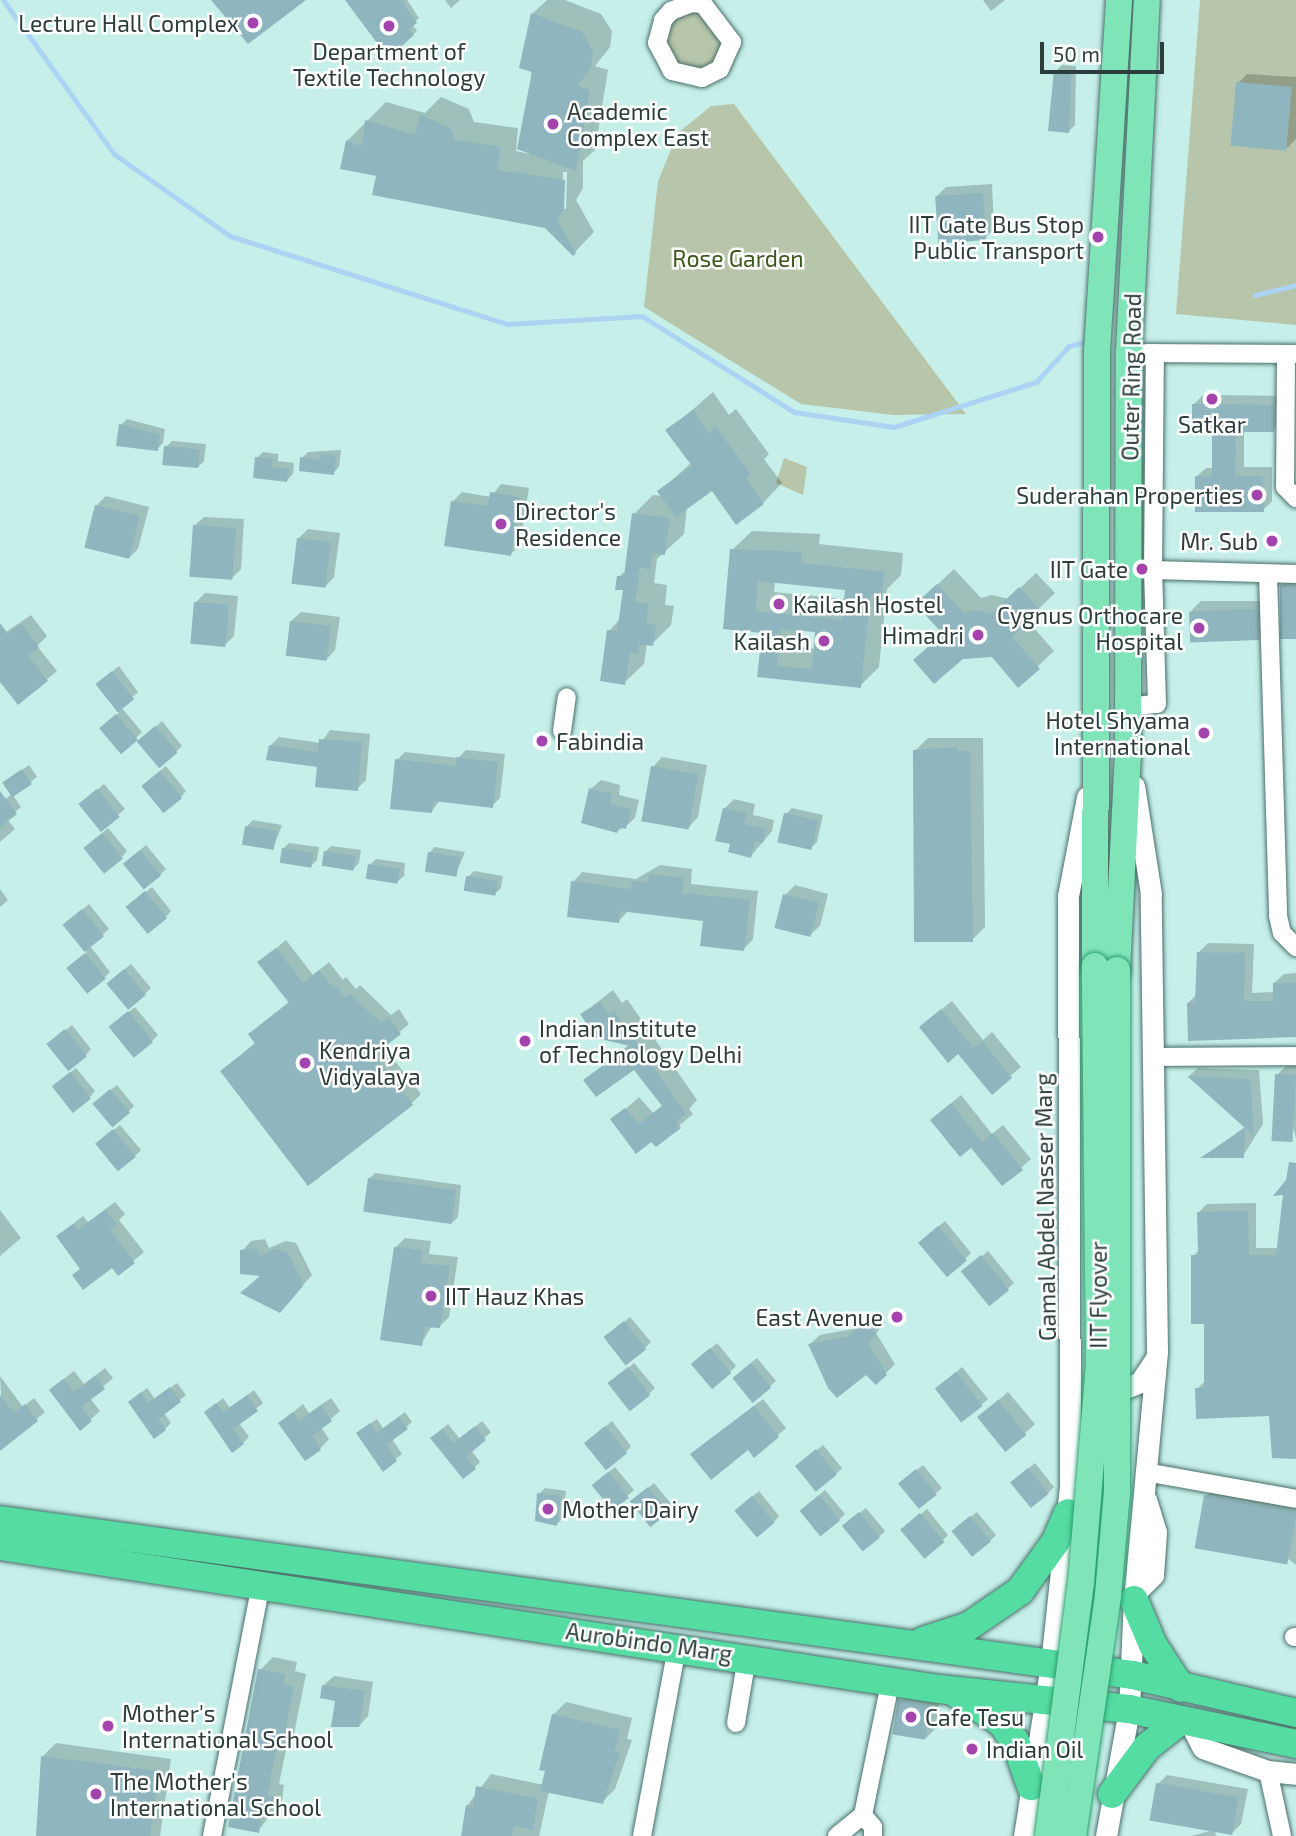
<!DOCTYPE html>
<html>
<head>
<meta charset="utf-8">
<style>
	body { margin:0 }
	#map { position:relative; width:1296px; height:1836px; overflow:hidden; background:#c6efe9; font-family:"Exo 2",sans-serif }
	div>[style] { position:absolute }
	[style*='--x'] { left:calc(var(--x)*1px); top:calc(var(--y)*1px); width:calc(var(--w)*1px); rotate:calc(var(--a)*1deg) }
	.green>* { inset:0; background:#b7c6aa }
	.shadow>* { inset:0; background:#0003 }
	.stream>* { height:5px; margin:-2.5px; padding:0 2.5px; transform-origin:2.5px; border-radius:2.5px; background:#abd3f3 }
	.building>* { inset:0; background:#8fb5be; transform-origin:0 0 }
	.roads { filter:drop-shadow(0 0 2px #4a6f6a) drop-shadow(0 0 2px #4a6f6a) }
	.minor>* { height:18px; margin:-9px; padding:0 9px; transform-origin:9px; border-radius:9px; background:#fff }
	.tertiary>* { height:21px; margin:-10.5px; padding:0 10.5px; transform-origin:10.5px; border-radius:10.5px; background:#fff }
	.primary>* { height:26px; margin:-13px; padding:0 13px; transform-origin:13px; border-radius:13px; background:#7fe5b9 }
	.trunk>* { height:28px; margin:-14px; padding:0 14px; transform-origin:14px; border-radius:14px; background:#54dca2 }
	.bridges { filter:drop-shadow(0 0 2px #2a9f6f) drop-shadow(0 0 2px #2a9f6f) }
	.primary-bridge>* { height:26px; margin:-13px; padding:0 13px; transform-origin:13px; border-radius:13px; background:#7fe5b9 }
	.dots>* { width:19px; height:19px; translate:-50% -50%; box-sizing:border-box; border:4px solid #fff; border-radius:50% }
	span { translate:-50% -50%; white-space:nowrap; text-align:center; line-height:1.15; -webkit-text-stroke:5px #fff; paint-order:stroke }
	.poi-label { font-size:23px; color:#2c3d3b }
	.right { translate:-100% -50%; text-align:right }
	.left { translate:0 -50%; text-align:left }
	.park-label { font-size:23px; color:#3c571c }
	.street-label { font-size:23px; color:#2c3d3b }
	.scale { position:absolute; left:1040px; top:42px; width:124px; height:32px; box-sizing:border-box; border:4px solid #2c3d3b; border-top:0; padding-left:9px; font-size:21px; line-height:24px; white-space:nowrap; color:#2c3d3b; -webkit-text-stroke:5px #fff; paint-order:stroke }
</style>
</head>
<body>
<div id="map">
	<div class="green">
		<div style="clip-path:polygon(1200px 0,1296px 0,1296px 325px,1176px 314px)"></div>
		<div style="clip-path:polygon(701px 9px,725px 42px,715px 63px,694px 71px,682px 69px,666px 53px,664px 31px,670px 20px)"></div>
		<div style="clip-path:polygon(734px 104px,808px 203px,966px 414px,893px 415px,801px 404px,644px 307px,658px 181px,678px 133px,711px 106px)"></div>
		<div style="clip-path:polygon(784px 458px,807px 467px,803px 495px,776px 483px)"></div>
	</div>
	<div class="shadow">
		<div style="clip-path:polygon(347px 0,407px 0,419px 18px,412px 24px,417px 31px,401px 45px)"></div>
		<div style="clip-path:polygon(445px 0,460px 0,451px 8px)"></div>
		<div style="clip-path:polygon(evenodd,547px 0,565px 0,601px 14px,612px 31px,610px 47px,595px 66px,608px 70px,595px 150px,583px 161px,583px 188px,576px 200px,594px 232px,575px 252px,546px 226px,378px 175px,347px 141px,386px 102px,425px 113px,441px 97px,469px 109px,474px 122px,518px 128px,516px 151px,530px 154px,532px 14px,547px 0,563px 172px,567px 172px,566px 209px,562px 209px,563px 172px)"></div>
		<div style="clip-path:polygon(983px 0,1005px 0,991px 11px)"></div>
		<div style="clip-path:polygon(1062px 65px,1076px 66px,1075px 125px,1069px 131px,1056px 71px)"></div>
		<div style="clip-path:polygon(1247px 74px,1296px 77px,1296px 139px,1287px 148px,1238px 83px)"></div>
		<div style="clip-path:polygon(992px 184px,994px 229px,985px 238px,937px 196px,946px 187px)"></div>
		<div style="clip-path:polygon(713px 392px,729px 415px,736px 409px,769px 454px,764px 459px,782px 483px,763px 503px,712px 489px,687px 507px,684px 534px,657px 559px,654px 583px,667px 585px,665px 605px,674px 606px,671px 625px,652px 644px,647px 644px,644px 664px,624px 683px,609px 631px,621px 618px,625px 589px,619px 577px,627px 569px,634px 514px,653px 495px,663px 496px,660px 491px,691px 463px,668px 431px)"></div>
		<div style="clip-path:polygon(1203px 395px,1283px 396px,1283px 421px,1273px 430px,1244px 430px,1244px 467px,1272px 467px,1272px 501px,1263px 510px,1196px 477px,1206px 468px,1213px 468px,1214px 430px,1194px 404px)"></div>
		<div style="clip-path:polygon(127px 419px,165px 429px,163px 443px,157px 449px,121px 425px)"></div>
		<div style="clip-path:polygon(172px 441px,206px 444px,204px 461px,198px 467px,166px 447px)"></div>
		<div style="clip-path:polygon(341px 450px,339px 467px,333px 473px,302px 458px,308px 452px)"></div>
		<div style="clip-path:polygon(263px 452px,278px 454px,278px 461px,294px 463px,293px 474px,287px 480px,257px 458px)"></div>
		<div style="clip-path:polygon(501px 484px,529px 488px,520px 545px,511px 554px,453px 501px,462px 492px,491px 497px)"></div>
		<div style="clip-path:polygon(106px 496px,149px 507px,138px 549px,129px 558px,96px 506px)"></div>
		<div style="clip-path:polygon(204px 517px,244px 519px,241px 569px,232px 578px,194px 526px)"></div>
		<div style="clip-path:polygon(308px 529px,340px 533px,334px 577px,325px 587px,298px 539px)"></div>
		<div style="clip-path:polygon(evenodd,752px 531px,820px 534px,819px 544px,903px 553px,901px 575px,887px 589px,879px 667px,860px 686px,759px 675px,764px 632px,724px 628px,732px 550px,752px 531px,775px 581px,846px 588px,845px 599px,774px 592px,775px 581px,752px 531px,798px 629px,817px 631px,815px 649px,796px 647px,798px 629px)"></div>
		<div style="clip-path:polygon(954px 569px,981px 598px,992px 595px,1009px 599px,1036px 573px,1055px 593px,1027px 620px,1054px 651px,1018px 685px,993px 655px,915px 660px,944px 633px,917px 604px)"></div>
		<div style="clip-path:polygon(1291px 576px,1296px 576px,1296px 637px,1281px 586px)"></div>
		<div style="clip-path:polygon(205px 593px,238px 596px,234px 636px,225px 645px,195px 603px)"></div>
		<div style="clip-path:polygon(1201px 601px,1266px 601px,1267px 629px,1258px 638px,1191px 611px)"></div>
		<div style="clip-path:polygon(301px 612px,340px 617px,335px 650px,326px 660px,291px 621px)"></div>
		<div style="clip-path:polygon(31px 615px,47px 636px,37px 646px,57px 671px,19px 703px,0 679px,0 636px)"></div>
		<div style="clip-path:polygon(119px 666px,138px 692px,121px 707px,142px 732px,136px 738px,107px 722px,119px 713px,97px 684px)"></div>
		<div style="clip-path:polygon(162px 721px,182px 746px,176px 752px,145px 736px)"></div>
		<div style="clip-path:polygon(330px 730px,370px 734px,366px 780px,357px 789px,319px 766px,270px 746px,279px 737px,321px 743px)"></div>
		<div style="clip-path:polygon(928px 738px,983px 738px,985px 927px,972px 940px,915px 751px)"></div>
		<div style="clip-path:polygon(466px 750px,505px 754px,500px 798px,492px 806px,440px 800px,432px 811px,397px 760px,405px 752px,458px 758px)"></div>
		<div style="clip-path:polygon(662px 757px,707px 765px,698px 817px,689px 827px,653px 767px)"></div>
		<div style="clip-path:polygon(29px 765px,37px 777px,13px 795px,21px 807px,7px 819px,15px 829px,0 842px,0 803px,12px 794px,4px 783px)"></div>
		<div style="clip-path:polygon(166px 766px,186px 791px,181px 797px,150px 779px)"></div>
		<div style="clip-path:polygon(601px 780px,620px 785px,619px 795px,639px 800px,635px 818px,625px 827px,617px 831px,591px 789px)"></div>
		<div style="clip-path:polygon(104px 784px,125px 809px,101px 829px,87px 798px)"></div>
		<div style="clip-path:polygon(734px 799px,755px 804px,753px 815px,774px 820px,772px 831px,751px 856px,732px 843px,724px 809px)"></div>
		<div style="clip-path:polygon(792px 808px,823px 815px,817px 842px,811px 848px,786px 814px)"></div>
		<div style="clip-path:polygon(253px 820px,282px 825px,273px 849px,247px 826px)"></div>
		<div style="clip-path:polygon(108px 828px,127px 851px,122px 857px,92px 842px)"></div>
		<div style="clip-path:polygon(289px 843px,319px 847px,317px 860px,311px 866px,283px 849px)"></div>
		<div style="clip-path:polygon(146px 845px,166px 869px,160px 875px,131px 858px)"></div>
		<div style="clip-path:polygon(331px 846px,361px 850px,359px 863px,353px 869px,325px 852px)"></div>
		<div style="clip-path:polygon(435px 847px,465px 852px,455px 876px,429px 853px)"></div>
		<div style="clip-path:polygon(376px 859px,405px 863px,404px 876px,397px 882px,370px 865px)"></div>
		<div style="clip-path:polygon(660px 865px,692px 869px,691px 884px,758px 891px,753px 939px,744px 949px,705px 919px,629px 910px,619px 921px,573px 882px,582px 872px,636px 879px)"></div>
		<div style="clip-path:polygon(474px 871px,503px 876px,501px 888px,495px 894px,468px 877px)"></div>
		<div style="clip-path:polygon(795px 885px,828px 894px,820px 926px,810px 935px,785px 895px)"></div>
		<div style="clip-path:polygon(152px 887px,171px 911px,166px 917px,134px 902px)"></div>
		<div style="clip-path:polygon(0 889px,8px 900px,0 907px)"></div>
		<div style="clip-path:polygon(89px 904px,109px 929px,90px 946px,110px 972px,105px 977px,75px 962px,87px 952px,65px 925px)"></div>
		<div style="clip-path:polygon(286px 940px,313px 975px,329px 962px,343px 980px,346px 977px,356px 989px,360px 985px,391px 1015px,399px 1009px,409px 1024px,383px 1046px,421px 1094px,411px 1104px,222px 1071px,256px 1042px,260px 1025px,290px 1001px,260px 962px)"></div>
		<div style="clip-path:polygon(1208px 943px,1254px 944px,1252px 993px,1274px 992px,1274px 983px,1284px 974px,1296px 973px,1296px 1034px,1188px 1003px,1197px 994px,1199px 952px)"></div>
		<div style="clip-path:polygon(131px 964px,151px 988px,145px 994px,114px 978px)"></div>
		<div style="clip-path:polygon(613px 990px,622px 1003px,627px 999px,697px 1100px,689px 1109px,693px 1114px,656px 1145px,613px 1120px,639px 1097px,653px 1113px,663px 1105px,634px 1068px,585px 1080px,630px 1044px,582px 1014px)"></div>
		<div style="clip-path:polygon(952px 1001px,983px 1040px,992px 1032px,1021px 1067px,992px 1092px,931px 1018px)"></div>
		<div style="clip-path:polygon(135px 1007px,158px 1035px,152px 1041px,117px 1021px)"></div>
		<div style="clip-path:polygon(72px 1025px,91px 1049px,86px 1055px,55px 1039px)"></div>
		<div style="clip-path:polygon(1286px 1066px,1296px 1066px,1296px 1138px,1277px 1075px)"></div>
		<div style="clip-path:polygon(76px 1068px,95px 1091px,90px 1097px,60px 1081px)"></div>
		<div style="clip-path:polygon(1198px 1068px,1259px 1070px,1263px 1124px,1243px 1156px,1205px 1156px,1246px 1126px,1189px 1076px)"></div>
		<div style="clip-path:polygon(117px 1085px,134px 1106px,128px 1112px,101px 1098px)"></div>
		<div style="clip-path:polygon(961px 1095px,992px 1134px,1003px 1125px,1031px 1159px,1021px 1168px,971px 1145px,942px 1111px)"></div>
		<div style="clip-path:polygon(120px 1125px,141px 1150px,135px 1156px,104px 1138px)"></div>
		<div style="clip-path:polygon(1296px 1170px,1296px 1457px,1271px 1414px,1197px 1389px,1206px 1380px,1206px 1322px,1193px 1256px,1200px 1249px,1199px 1212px,1207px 1204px,1256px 1203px,1256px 1248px,1278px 1248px)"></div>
		<div style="clip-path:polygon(375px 1173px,461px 1185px,458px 1217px,452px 1223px,369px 1179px)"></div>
		<div style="clip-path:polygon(115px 1202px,125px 1214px,119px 1220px,144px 1252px,119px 1273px,113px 1265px,82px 1268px,58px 1236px,83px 1216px,88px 1222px)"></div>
		<div style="clip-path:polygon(0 1210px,21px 1238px,0 1256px)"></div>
		<div style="clip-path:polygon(945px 1221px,971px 1253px,965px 1259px,926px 1237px)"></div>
		<div style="clip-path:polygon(405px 1238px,431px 1241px,429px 1254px,458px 1257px,449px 1317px,440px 1326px,432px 1326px,421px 1344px,396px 1247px)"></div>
		<div style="clip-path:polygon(265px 1239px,269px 1248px,286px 1241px,296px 1243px,312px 1275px,289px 1301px,242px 1251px,251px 1241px)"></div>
		<div style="clip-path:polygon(988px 1251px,1014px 1283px,990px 1304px,970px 1266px)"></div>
		<div style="clip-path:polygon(874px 1314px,885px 1323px,876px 1333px,895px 1364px,885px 1374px,866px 1372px,810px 1344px,820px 1335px,858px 1328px)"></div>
		<div style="clip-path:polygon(630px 1317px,651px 1342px,645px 1348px,612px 1332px)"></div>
		<div style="clip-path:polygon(717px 1343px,736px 1366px,730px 1372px,700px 1358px)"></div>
		<div style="clip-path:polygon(757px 1358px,776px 1381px,753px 1401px,740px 1372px)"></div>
		<div style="clip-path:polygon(634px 1363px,655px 1388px,649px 1394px,617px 1377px)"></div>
		<div style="clip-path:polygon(962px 1367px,988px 1399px,963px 1421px,943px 1383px)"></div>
		<div style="clip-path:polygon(105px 1368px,113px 1378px,90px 1398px,100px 1411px,90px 1420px,61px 1381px,74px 1371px,84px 1384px)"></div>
		<div style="clip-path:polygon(0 1376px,23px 1407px,34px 1398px,45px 1412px,4px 1446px)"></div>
		<div style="clip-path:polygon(177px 1383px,186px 1395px,164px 1413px,171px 1423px,165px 1429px,130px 1402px,147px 1388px,155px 1399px)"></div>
		<div style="clip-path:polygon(254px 1390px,263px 1403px,239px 1423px,249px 1437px,243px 1443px,206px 1412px,223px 1398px,230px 1408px)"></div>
		<div style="clip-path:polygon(1008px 1392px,1035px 1424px,1006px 1450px,989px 1408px)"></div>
		<div style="clip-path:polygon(331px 1398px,340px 1411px,321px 1427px,329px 1439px,320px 1449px,280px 1423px,303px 1404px,309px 1413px)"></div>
		<div style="clip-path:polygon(763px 1399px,786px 1428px,754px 1456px,748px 1448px,701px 1446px)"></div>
		<div style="clip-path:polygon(405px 1412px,412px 1422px,392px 1439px,402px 1454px,383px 1469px,364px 1428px,377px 1419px,383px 1428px)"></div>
		<div style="clip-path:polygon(482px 1421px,491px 1432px,471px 1450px,480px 1462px,474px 1468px,438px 1432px,448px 1424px,460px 1439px)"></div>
		<div style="clip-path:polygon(612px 1421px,631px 1446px,626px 1452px,592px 1438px)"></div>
		<div style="clip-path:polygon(823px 1445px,842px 1468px,836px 1474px,804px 1460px)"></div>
		<div style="clip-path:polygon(1035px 1463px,1054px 1487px,1048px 1493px,1018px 1477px)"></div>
		<div style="clip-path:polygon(923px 1465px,942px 1488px,919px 1508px,906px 1479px)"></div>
		<div style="clip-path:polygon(615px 1467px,634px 1490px,613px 1509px,600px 1479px)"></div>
		<div style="clip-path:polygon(654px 1483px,673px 1506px,652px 1525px,639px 1496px)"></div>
		<div style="clip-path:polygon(1219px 1483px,1296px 1497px,1296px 1565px,1206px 1496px)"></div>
		<div style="clip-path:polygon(545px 1488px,566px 1491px,563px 1518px,557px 1524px,539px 1494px)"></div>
		<div style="clip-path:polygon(825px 1490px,845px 1514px,839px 1520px,808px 1505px)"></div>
		<div style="clip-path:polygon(759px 1491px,779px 1516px,774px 1522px,742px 1505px)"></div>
		<div style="clip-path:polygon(866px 1508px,885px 1531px,879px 1537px,851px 1520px)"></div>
		<div style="clip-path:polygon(927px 1509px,948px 1535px,942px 1541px,909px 1524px)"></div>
		<div style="clip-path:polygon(977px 1512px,996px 1535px,990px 1541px,960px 1525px)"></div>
		<div style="clip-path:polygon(273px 1657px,297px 1662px,295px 1671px,306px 1674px,294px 1734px,288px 1740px,279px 1784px,284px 1785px,282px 1800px,258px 1831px,260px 1670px)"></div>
		<div style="clip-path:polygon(334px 1676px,373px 1682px,368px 1716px,359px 1726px,324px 1685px)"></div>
		<div style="clip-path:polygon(910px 1691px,940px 1696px,935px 1729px,926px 1738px,900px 1701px)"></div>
		<div style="clip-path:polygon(566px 1702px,632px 1718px,627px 1739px,632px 1740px,615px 1789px,602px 1802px,549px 1791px,539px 1836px,463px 1836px,467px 1806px,491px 1774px,544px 1785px,553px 1715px)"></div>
		<div style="clip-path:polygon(56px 1743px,171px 1759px,160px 1836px,38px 1836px,43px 1756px)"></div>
		<div style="clip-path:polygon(1167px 1775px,1248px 1789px,1241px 1824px,1232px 1833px,1215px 1830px,1216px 1836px,1191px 1836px,1214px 1830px,1158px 1784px)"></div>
	</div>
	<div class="stream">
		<div style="--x:3;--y:0;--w:190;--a:54.2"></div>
		<div style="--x:114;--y:154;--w:142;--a:35.3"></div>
		<div style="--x:230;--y:236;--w:292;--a:17.6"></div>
		<div style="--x:508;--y:324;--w:134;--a:-3.4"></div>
		<div style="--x:642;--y:316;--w:180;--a:32.3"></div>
		<div style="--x:794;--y:412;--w:101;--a:8.5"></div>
		<div style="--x:894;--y:427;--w:149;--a:-17.6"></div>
		<div style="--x:1036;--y:382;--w:49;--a:-47.5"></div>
		<div style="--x:1069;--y:346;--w:20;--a:-15"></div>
		<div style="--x:1255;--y:295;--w:42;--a:-13.7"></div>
	</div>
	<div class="building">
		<div style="clip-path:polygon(211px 0,306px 0,248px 44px)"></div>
		<div style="clip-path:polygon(345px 0,401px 0,417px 23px,409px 29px,414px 35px,402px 46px,383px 51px)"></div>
		<div style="clip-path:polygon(531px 13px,582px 32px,593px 51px,591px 68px,577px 86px,590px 90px,576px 171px,517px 149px,532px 72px,519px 68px)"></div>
		<div style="clip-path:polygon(1054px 70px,1071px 72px,1069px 133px,1048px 131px)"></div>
		<div style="left:1236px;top:82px;width:56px;height:64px;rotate:5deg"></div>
		<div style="clip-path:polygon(420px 115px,450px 128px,455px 140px,500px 147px,497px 170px,565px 180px,564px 209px,557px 220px,576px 253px,573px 256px,545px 228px,372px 195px,376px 176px,340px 169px,346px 140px,362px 146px,365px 120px,415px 135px)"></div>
		<div style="left:983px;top:193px;width:47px;height:48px;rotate:86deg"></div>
		<div style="clip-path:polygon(1192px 404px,1274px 405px,1274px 432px,1236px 432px,1235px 476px,1263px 476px,1264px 512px,1195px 512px,1195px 476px,1212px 476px,1212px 432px,1192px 431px)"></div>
		<div style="clip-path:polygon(693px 410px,709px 433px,716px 427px,751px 475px,746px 479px,764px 504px,736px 525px,712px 491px,676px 517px,657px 491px,692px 466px,665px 430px)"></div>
		<div style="clip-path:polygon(119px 424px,160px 435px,158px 451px,116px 446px)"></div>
		<div style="left:164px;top:446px;width:36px;height:19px;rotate:5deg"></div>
		<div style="clip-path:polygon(321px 454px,336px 456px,334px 475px,299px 471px,300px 457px,320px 460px)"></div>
		<div style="clip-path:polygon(255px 457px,273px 459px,272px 467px,289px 469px,287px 482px,253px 478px)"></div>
		<div style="clip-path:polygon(490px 492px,520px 497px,511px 556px,444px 546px,451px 501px,488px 506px)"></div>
		<div style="left:95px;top:505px;width:46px;height:44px;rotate:14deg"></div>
		<div style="clip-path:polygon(632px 513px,670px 518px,665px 555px,652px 553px,650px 569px,640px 568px,635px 602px,649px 604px,646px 624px,656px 625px,653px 646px,639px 644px,638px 654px,630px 653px,625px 685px,600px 681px,607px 630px,617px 631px,623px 590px,615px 590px,617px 576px,624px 576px)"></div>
		<div style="left:193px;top:525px;width:43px;height:52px;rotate:4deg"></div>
		<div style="left:297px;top:538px;width:34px;height:46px;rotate:7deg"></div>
		<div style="clip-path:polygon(evenodd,730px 549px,802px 552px,801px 563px,884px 572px,882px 596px,870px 595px,861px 688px,757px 677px,762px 633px,723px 629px,730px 549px,758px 581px,845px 590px,842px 620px,755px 611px,758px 581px,730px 549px,781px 629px,815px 632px,812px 669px,777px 666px,781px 629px)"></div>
		<div style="clip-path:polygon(937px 584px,964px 613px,975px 610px,991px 614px,1019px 587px,1040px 610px,1012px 637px,1040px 669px,1018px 688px,992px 657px,963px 659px,934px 684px,913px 660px,943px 634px,915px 604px)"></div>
		<div style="left:1280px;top:585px;width:16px;height:54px"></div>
		<div style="left:194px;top:602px;width:35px;height:42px;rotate:5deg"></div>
		<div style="left:1258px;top:609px;width:31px;height:69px;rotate:88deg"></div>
		<div style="left:290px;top:621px;width:41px;height:35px;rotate:7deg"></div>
		<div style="clip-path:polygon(0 623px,8px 634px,21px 624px,39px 647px,28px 656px,48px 681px,18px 705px,0 682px)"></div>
		<div style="left:112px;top:671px;width:36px;height:21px;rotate:52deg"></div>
		<div style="left:116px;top:714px;width:34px;height:22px;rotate:50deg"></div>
		<div style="left:155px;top:726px;width:35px;height:24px;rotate:50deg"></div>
		<div style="clip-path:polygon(319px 739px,362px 742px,358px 791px,315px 787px,317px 767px,266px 760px,269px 745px,318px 752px)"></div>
		<div style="clip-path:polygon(957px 747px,957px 751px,970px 751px,973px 942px,914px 942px,913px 750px)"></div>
		<div style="clip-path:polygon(456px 757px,498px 762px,493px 808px,433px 801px,432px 813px,390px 809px,395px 759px,456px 766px)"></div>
		<div style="left:651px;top:766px;width:48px;height:56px;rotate:10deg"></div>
		<div style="left:22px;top:769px;width:18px;height:24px;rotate:56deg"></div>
		<div style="left:160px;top:771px;width:35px;height:24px;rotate:51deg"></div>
		<div style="clip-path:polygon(589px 788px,611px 794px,610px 804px,631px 809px,626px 829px,619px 827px,617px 833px,581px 823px)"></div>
		<div style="left:97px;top:789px;width:36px;height:24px;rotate:51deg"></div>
		<div style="clip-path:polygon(0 791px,17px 814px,0 827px)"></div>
		<div style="clip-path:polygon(723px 808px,747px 813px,744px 824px,766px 829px,763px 843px,755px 841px,751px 858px,728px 852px,730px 844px,715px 841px)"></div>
		<div style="left:784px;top:813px;width:35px;height:30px;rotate:13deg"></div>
		<div style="left:245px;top:826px;width:32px;height:19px;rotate:9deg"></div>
		<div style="left:102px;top:833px;width:33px;height:24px;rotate:51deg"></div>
		<div style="left:282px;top:848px;width:32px;height:15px;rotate:9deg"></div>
		<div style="left:140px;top:850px;width:33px;height:22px;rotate:51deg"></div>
		<div style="left:324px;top:851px;width:32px;height:15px;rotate:9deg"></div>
		<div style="left:428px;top:852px;width:32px;height:20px;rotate:9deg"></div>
		<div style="left:368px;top:864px;width:32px;height:15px;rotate:9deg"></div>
		<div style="clip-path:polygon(649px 874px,684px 878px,682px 893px,750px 900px,744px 951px,700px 946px,703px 921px,620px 911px,619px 923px,567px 917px,571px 881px,631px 889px,632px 881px,648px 883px)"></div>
		<div style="left:466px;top:876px;width:32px;height:15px;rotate:9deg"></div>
		<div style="left:145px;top:891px;width:35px;height:25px;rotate:51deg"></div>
		<div style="left:783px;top:894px;width:37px;height:35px;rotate:14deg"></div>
		<div style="left:82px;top:909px;width:35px;height:25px;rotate:51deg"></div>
		<div style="clip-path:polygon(276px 948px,303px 983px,319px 970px,333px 988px,336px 986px,345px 997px,350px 994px,381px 1023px,388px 1017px,401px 1034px,374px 1055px,413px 1105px,308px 1186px,220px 1071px,255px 1044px,248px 1034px,289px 1003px,257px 962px)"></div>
		<div style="clip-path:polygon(1197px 952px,1245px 953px,1244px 1001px,1273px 1001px,1273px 983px,1296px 983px,1296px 1037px,1188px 1041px,1187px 1003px,1195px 1002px)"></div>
		<div style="left:85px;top:953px;width:33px;height:24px;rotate:51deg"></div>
		<div style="left:124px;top:969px;width:34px;height:23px;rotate:50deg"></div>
		<div style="clip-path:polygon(600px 1002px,609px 1015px,614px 1011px,686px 1114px,676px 1122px,681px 1128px,656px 1147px,651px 1142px,636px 1154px,610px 1119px,625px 1108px,639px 1124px,662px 1106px,634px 1070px,596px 1097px,583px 1080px,630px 1046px,596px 1038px,580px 1014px)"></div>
		<div style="clip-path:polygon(941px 1009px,973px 1048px,982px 1041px,1012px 1078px,992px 1095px,958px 1054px,948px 1063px,919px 1027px)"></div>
		<div style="left:128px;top:1011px;width:40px;height:25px;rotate:51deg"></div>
		<div style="left:65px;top:1029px;width:35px;height:24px;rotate:51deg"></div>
		<div style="left:70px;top:1072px;width:34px;height:23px;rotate:52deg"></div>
		<div style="left:1275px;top:1074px;width:21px;height:67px;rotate:3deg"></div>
		<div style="clip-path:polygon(1187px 1076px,1250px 1079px,1254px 1135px,1245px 1128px)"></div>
		<div style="left:110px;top:1089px;width:31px;height:23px;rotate:50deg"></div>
		<div style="clip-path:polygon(951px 1103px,982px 1142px,993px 1133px,1023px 1170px,1002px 1186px,971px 1148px,960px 1157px,930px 1120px)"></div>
		<div style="clip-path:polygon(1245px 1128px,1244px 1158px,1200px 1158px)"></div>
		<div style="left:113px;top:1129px;width:36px;height:23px;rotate:51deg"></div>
		<div style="clip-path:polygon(1289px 1162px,1296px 1163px,1296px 1459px,1272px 1458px,1269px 1416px,1196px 1419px,1195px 1388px,1204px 1388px,1204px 1324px,1191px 1324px,1191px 1255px,1198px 1255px,1197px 1212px,1248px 1211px,1249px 1255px,1276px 1255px,1283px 1195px,1273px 1196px,1286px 1180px)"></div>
		<div style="left:368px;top:1178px;width:89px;height:34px;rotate:8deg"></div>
		<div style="clip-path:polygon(105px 1210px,117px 1225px,110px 1230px,135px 1263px,118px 1276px,112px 1268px,83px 1290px,72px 1275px,80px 1269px,56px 1236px,73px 1224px,78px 1230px)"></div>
		<div style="left:938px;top:1226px;width:45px;height:26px;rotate:50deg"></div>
		<div style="clip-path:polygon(394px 1247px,423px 1250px,420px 1263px,450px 1266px,440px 1328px,425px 1327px,422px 1346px,380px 1340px)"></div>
		<div style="clip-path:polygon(255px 1248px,260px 1256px,275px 1249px,287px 1252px,298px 1272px,303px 1286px,280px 1313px,240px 1293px,260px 1276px,240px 1274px,240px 1250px)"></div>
		<div style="left:981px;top:1255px;width:45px;height:26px;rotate:51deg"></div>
		<div style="left:624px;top:1321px;width:36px;height:26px;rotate:52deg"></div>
		<div style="clip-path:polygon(864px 1323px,877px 1333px,868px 1343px,887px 1375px,876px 1385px,866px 1375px,837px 1398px,828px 1388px,808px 1344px,847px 1337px)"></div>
		<div style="left:710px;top:1348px;width:33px;height:25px;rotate:50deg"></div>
		<div style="left:751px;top:1363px;width:32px;height:24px;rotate:51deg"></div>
		<div style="left:628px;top:1367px;width:36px;height:26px;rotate:52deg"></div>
		<div style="left:956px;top:1372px;width:43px;height:27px;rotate:52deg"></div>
		<div style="clip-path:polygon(95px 1376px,105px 1389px,81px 1407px,92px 1421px,80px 1431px,49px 1390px,63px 1379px,74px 1392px)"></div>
		<div style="clip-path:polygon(170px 1387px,181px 1402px,158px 1419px,166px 1430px,154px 1439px,128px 1402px,141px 1392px,148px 1403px)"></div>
		<div style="clip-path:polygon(0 1395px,14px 1413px,25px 1404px,38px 1421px,0 1451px)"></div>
		<div style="clip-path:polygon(247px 1395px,258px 1411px,233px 1429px,244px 1444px,232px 1453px,204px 1412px,216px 1403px,223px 1412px)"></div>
		<div style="left:998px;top:1400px;width:45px;height:27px;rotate:51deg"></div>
		<div style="clip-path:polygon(321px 1406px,332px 1421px,312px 1436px,321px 1450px,305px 1461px,278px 1423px,293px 1412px,299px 1421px)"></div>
		<div style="clip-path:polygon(754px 1406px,779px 1437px,754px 1458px,748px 1450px,711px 1480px,690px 1454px)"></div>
		<div style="clip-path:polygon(399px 1417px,408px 1429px,386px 1445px,397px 1461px,383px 1472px,356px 1433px,370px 1423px,377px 1433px)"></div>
		<div style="clip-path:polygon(475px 1426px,486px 1440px,466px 1457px,476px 1469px,463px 1479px,430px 1438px,442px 1429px,453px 1443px)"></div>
		<div style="left:605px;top:1426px;width:35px;height:27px;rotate:51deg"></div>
		<div style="left:816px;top:1449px;width:33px;height:27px;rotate:51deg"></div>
		<div style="left:1028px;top:1468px;width:33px;height:23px;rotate:51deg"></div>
		<div style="left:916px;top:1469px;width:33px;height:23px;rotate:51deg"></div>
		<div style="left:608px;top:1472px;width:33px;height:21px;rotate:51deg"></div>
		<div style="left:648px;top:1487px;width:33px;height:23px;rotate:52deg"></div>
		<div style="clip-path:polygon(537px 1493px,561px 1496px,557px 1526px,535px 1521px)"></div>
		<div style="left:819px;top:1495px;width:33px;height:25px;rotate:51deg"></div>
		<div style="left:1204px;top:1495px;width:94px;height:54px;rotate:10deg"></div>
		<div style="left:752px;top:1496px;width:35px;height:23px;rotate:50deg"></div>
		<div style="left:859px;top:1512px;width:33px;height:22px;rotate:51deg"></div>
		<div style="left:920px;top:1513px;width:38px;height:26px;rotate:50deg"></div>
		<div style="left:970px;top:1516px;width:33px;height:24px;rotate:51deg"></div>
		<div style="clip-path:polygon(258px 1669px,285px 1674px,283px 1684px,294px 1686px,282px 1748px,277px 1747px,267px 1796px,273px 1797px,269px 1815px,262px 1813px,259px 1833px,228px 1827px)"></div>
		<div style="clip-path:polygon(322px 1685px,365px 1691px,359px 1727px,331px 1727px,335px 1701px,320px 1698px)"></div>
		<div style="left:898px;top:1700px;width:33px;height:35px;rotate:9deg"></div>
		<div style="clip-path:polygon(552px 1714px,620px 1730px,615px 1752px,620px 1753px,603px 1804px,540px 1791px,545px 1771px,539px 1770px)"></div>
		<div style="clip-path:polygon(41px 1756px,159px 1771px,150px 1836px,36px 1836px)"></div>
		<div style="left:1156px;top:1783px;width:84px;height:38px;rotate:10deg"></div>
		<div style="clip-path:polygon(476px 1786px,538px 1799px,533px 1830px,514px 1826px,512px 1836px,461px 1836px,466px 1805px,473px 1807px)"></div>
	</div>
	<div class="roads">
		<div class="minor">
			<div style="--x:692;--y:3;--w:11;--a:5"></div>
			<div style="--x:703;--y:4;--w:48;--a:52.7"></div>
			<div style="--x:732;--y:42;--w:30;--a:114"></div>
			<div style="--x:720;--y:69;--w:20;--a:153"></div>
			<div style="--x:702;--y:78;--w:31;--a:-167"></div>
			<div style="--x:672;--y:71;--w:32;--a:-118"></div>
			<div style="--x:657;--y:43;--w:24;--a:-75"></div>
			<div style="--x:663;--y:20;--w:12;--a:-48"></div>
			<div style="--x:671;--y:11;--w:22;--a:-21"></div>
			<div style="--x:1146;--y:353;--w:150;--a:0.4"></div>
			<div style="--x:1286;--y:354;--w:133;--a:90.4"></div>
			<div style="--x:1285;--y:487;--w:16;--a:45"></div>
			<div style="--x:1153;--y:570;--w:143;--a:1.6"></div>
			<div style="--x:1268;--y:574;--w:342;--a:88.3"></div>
			<div style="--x:1278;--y:916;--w:17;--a:77"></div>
			<div style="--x:1282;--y:933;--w:20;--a:45"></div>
			<div style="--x:1126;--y:707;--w:31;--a:-6"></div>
			<div style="--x:1157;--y:704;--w:134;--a:-91.7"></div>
			<div style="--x:1153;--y:570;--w:217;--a:-89.5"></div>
			<div style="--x:562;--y:731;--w:34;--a:-82"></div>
			<div style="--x:1155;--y:1057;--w:141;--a:-0.4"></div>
			<div style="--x:1145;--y:1472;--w:153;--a:10.1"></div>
			<div style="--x:1294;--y:1637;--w:2;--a:0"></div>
			<div style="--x:736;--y:1723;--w:67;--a:-80.5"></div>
			<div style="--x:1268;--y:1771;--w:66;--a:77.8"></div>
			<div style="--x:212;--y:1836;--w:256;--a:-79"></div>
			<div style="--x:642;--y:1836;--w:192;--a:-79.5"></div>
			<div style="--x:837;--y:1836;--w:33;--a:-39"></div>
			<div style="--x:873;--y:1836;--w:9;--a:-90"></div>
			<div style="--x:873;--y:1827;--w:16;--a:-130"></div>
			<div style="--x:863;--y:1815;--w:139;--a:-78.4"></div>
		</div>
		<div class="tertiary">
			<div style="--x:1103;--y:1388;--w:20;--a:3"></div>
			<div style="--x:1123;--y:1389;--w:18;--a:-22"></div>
			<div style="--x:1140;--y:1382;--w:27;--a:-56"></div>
			<div style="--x:1134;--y:1594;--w:27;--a:-45"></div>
			<div style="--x:1153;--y:1575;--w:43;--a:-86"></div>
			<div style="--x:1156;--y:1532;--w:34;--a:-107"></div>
			<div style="--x:1189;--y:1721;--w:30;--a:63"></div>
			<div style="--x:1203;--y:1748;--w:69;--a:19.5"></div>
			<div style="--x:1268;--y:1771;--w:28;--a:6"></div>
			<div style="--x:1024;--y:1836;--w:174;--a:-81.1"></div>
			<div style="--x:1051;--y:1664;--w:179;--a:-83.9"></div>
			<div style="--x:1070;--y:1486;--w:590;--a:-90.19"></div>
			<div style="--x:1068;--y:896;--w:101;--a:-79.1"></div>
			<div style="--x:1106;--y:1836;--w:129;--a:-79.7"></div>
			<div style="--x:1129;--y:1709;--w:109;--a:-87.4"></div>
			<div style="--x:1134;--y:1600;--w:250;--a:-84.7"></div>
			<div style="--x:1157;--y:1351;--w:457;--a:-90.8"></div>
			<div style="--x:1151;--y:894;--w:109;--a:-98.9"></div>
		</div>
		<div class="primary">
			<div style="--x:1095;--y:966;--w:615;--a:-89.81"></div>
			<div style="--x:1097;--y:351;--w:352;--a:-86.4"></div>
			<div style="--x:1117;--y:970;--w:215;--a:-87.1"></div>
			<div style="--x:1128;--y:755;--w:404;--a:-89.9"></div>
			<div style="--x:1129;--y:351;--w:351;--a:-87.1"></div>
		</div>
		<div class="trunk">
			<div style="--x:0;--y:1520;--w:1144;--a:7.79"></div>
			<div style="--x:1133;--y:1675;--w:167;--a:13.1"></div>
			<div style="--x:0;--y:1546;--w:950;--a:8.66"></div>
			<div style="--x:939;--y:1689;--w:191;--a:6"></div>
			<div style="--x:1129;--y:1709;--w:171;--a:11.8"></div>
			<div style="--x:1134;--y:1600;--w:49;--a:67.1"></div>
			<div style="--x:1153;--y:1645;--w:51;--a:56.9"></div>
			<div style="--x:923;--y:1641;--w:48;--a:-18.1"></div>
			<div style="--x:969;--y:1626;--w:62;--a:-34.5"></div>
			<div style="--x:1020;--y:1591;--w:62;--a:-54.2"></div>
			<div style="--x:1056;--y:1541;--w:30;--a:-67"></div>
			<div style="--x:957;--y:1694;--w:52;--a:32.5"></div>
			<div style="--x:1001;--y:1722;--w:24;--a:54"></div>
			<div style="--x:1015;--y:1741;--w:48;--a:70.4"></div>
			<div style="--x:1112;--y:1794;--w:59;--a:-53.3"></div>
			<div style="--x:1147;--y:1747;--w:43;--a:-38.5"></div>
		</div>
	</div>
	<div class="bridges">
		<div class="primary-bridge">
			<div style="--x:1048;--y:1836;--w:255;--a:-82.6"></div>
			<div style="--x:1081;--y:1583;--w:222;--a:-85.3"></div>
			<div style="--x:1099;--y:1362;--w:396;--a:-90.6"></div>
			<div style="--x:1073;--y:1836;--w:244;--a:-81.7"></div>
			<div style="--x:1108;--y:1595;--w:103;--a:-85"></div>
			<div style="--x:1117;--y:1492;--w:522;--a:-90"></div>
		</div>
	</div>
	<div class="dots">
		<div style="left:253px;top:23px;background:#a343ab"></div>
		<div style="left:389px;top:26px;background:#a343ab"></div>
		<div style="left:553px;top:124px;background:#a343ab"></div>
		<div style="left:1098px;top:237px;background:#a343ab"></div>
		<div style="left:1212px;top:399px;background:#a343ab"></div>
		<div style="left:1257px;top:495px;background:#a343ab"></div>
		<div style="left:501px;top:524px;background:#a343ab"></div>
		<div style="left:1272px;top:541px;background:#a343ab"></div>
		<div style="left:1142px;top:569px;background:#a343ab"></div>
		<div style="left:779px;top:604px;background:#a343ab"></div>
		<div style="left:1199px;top:628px;background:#a343ab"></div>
		<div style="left:978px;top:635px;background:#a343ab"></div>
		<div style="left:824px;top:641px;background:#a343ab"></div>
		<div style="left:1204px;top:733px;background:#a343ab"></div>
		<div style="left:542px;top:741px;background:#a343ab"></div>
		<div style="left:525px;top:1041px;background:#a343ab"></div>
		<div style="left:305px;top:1063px;background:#a343ab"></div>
		<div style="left:431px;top:1296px;background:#a343ab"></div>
		<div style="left:897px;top:1317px;background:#a343ab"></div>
		<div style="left:548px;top:1509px;background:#a343ab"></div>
		<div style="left:911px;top:1717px;background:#a343ab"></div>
		<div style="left:108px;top:1726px;background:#a343ab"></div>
		<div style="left:972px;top:1749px;background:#a343ab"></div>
		<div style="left:96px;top:1794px;background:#a343ab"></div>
	</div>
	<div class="poi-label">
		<span class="right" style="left:239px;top:23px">Lecture Hall Complex</span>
		<span style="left:389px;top:64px">Department of<br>Textile Technology</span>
		<span class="left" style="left:567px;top:124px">Academic<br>Complex East</span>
		<span class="right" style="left:1084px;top:237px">IIT Gate Bus Stop<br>Public Transport</span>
		<span style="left:1212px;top:424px">Satkar</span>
		<span class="right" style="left:1243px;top:495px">Suderahan Properties</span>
		<span class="left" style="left:515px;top:524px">Director's<br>Residence</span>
		<span class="right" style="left:1258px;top:541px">Mr. Sub</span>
		<span class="right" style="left:1128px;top:569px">IIT Gate</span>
		<span class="left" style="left:793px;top:604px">Kailash Hostel</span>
		<span class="right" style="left:1183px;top:628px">Cygnus Orthocare<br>Hospital</span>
		<span class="right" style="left:964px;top:635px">Himadri</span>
		<span class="right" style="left:810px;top:641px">Kailash</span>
		<span class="right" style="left:1190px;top:733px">Hotel Shyama<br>International</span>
		<span class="left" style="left:556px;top:741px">Fabindia</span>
		<span class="left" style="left:539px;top:1041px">Indian Institute<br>of Technology Delhi</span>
		<span class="left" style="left:319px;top:1063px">Kendriya<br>Vidyalaya</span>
		<span class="left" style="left:445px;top:1296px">IIT Hauz Khas</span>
		<span class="right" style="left:883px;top:1317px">East Avenue</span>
		<span class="left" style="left:562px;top:1509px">Mother Dairy</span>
		<span class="left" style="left:122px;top:1726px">Mother's<br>International School</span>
		<span class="left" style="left:925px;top:1717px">Cafe Tesu</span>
		<span class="left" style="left:986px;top:1749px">Indian Oil</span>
		<span class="left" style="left:110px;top:1794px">The Mother's<br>International School</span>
	</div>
	<div class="park-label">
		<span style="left:738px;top:258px">Rose Garden</span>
	</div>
	<div class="street-label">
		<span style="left:1131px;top:377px;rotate:-89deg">Outer Ring Road</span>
		<span style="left:1045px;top:1207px;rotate:-91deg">Gamal Abdel Nasser Marg</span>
		<span style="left:1098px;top:1295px;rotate:-90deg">IIT Flyover</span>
		<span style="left:649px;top:1642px;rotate:8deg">Aurobindo Marg</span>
	</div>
	<div class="scale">50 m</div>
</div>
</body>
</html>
